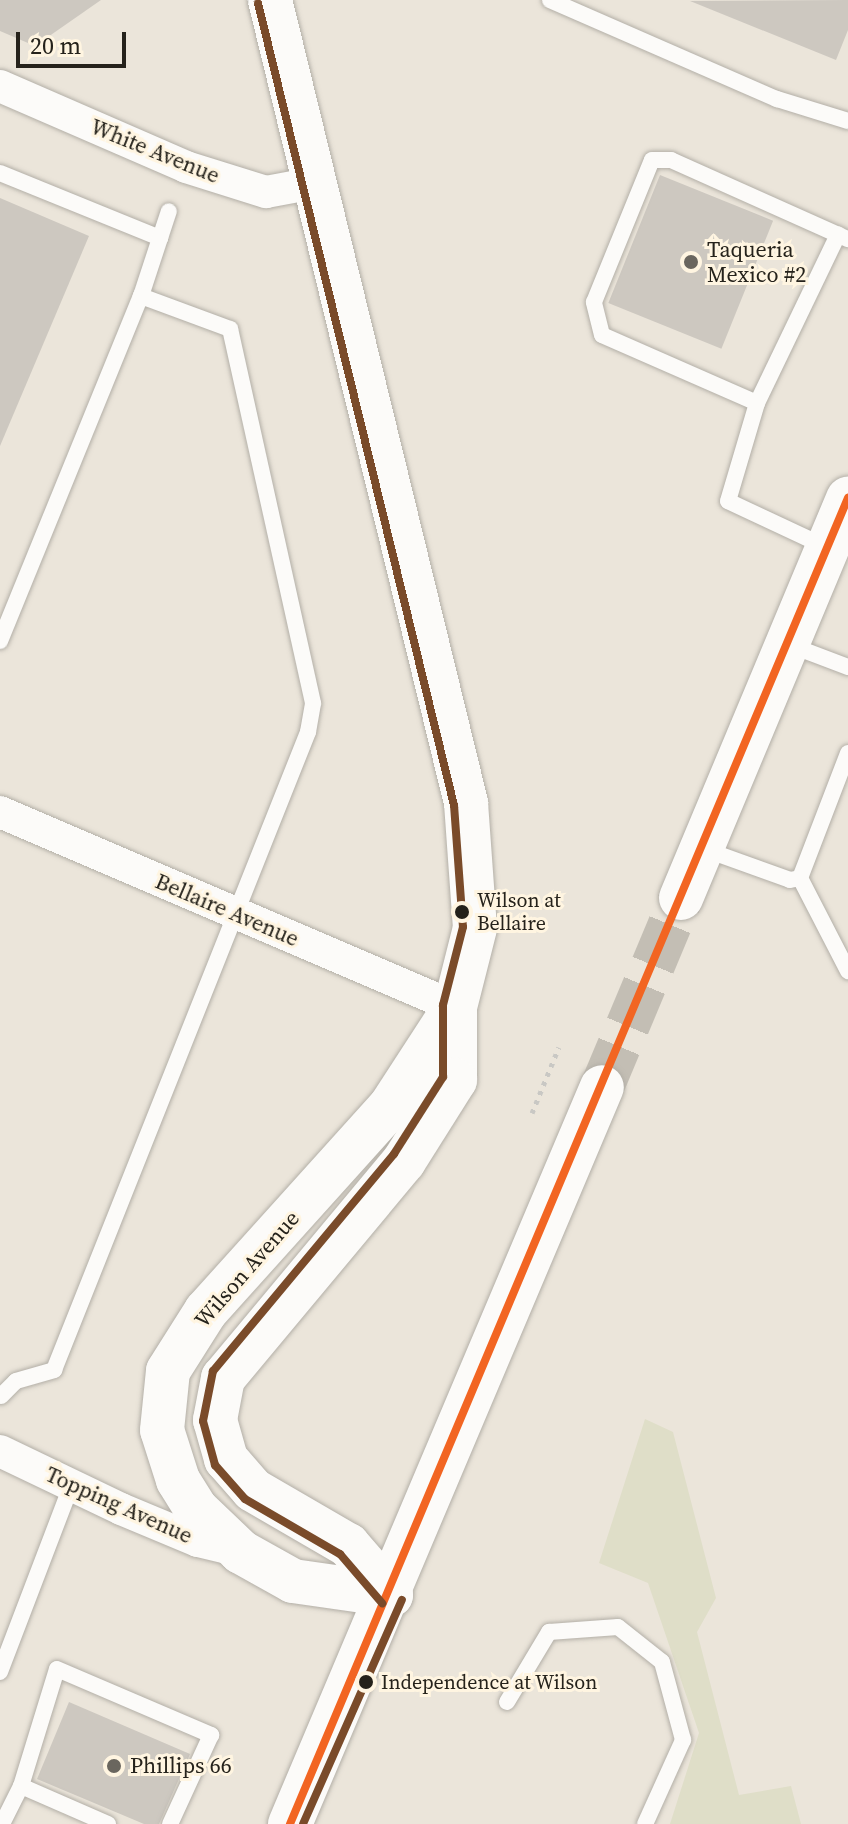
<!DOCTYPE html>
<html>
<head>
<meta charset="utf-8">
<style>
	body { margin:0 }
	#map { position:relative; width:848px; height:1824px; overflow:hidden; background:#ebe5da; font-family:"Source Serif 4",serif }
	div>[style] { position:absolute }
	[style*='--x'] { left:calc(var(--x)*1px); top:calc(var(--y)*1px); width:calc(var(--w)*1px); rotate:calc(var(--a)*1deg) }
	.green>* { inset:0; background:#dfdec8 }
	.building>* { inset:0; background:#cdc8c0; transform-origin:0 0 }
	.primary-tunnel>* { height:44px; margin-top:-22px; transform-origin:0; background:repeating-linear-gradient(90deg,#c3beb4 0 44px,transparent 0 66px) }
	.path>* { height:5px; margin-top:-2.5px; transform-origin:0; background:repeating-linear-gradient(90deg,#c9c8c4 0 4px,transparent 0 10px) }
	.roads { filter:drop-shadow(0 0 2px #b3afa7) drop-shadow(0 0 2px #b3afa7) }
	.service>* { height:16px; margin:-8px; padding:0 8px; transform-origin:8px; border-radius:8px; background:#fcfbf9 }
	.minor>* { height:32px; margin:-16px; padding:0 16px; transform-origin:16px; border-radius:16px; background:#fcfbf9 }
	.secondary>* { height:44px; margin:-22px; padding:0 22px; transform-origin:22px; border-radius:22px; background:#fcfbf9 }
	.primary>* { height:44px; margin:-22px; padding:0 22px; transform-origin:22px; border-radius:22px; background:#fcfbf9 }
	.bus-1>* { height:8px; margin:-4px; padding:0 4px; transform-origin:4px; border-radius:4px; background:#f26522 }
	.bus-2>* { height:8px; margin:-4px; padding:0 4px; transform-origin:4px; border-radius:4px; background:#7a4b2a }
	.dots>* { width:22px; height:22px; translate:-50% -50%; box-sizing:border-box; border:4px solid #fff5e1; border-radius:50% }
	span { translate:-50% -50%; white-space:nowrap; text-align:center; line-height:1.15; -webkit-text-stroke:6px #fff5e1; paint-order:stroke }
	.bus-label { font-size:20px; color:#25221b }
	.left { translate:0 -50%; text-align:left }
	.street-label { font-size:22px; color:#25221b }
	.poi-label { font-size:22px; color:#25221b }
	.scale { position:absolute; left:16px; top:32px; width:110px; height:36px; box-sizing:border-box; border:4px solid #25221b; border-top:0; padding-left:10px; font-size:24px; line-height:28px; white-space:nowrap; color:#25221b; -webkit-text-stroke:6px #fff5e1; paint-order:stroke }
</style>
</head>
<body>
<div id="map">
	<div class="green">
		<div style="clip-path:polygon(645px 1419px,673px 1432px,716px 1598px,697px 1632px,739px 1795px,791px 1786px,801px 1824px,670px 1824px,699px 1733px,648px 1583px,599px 1563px)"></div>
	</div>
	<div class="building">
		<div style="clip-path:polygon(0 0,101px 0,35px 46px,0 31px)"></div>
		<div style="clip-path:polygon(848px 0,848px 30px,836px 60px,690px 1px)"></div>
		<div style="left:660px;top:175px;width:122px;height:138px;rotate:22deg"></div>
		<div style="clip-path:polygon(0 198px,89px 236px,0 446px)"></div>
		<div style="clip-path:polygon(69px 1702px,190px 1754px,159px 1824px,144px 1824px,37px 1779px)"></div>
	</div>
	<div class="primary-tunnel">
		<div style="--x:602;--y:1087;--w:205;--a:-67.3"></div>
	</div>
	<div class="path">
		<div style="--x:532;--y:1113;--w:71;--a:-67.8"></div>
	</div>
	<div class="roads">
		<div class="service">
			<div style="--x:550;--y:0;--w:248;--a:23.6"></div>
			<div style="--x:777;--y:99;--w:74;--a:17.2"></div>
			<div style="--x:0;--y:173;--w:173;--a:22.1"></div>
			<div style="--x:757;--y:403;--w:187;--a:-64.3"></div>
			<div style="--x:826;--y:547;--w:108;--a:-154.9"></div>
			<div style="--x:728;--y:501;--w:102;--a:-73.5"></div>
			<div style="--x:757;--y:403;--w:169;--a:-156.3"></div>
			<div style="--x:602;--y:335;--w:34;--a:-104"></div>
			<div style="--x:594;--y:302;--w:153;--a:-67.8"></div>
			<div style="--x:652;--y:160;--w:19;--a:0"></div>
			<div style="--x:671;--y:160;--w:194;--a:24.1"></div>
			<div style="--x:0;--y:641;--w:373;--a:-67.8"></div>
			<div style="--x:141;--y:296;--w:89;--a:-71.8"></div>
			<div style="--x:790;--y:645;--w:62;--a:20.8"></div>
			<div style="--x:848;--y:753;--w:134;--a:111"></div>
			<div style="--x:800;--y:878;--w:105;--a:62.7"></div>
			<div style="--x:704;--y:849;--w:91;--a:19.8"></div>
			<div style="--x:790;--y:880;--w:10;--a:-11"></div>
			<div style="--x:1;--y:1396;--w:21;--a:-45"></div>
			<div style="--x:16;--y:1381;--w:40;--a:-16"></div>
			<div style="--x:54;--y:1370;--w:687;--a:-68.29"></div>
			<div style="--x:308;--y:732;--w:29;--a:-80"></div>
			<div style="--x:313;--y:703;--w:383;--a:-102.5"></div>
			<div style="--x:230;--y:329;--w:95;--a:-159.7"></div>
			<div style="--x:0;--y:1672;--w:199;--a:-69.1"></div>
			<div style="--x:507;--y:1702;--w:82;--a:-59"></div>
			<div style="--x:549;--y:1632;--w:69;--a:-4.1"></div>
			<div style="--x:618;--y:1627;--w:56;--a:38.5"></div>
			<div style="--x:662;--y:1662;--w:81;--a:74.9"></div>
			<div style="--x:683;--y:1740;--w:92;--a:114.3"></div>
			<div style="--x:21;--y:1786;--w:95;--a:23.6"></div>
			<div style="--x:2;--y:1824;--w:42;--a:-63.4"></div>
			<div style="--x:21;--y:1786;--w:122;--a:-72.9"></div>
			<div style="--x:57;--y:1669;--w:168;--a:23.2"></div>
			<div style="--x:211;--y:1735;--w:98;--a:114.7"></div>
		</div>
		<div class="minor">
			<div style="--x:0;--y:86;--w:203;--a:23.5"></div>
			<div style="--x:186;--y:167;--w:84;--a:17.4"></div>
			<div style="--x:266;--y:192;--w:49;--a:-10.6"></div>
			<div style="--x:0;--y:812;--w:495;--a:23.2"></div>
			<div style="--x:0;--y:1451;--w:134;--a:25.6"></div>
			<div style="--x:121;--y:1509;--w:83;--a:22.6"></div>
			<div style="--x:198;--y:1541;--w:43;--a:13.4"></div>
		</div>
		<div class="secondary">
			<div style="--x:270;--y:0;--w:827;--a:76.28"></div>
			<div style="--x:466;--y:803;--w:125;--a:85.9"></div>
			<div style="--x:475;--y:928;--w:81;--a:104.2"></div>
			<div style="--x:455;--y:1007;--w:73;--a:90"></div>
			<div style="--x:455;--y:1080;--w:96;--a:122.2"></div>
			<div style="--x:404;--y:1161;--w:283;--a:129.8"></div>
			<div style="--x:223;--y:1378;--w:43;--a:100.8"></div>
			<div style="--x:215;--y:1420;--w:41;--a:74.2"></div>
			<div style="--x:226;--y:1459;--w:41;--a:48.9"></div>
			<div style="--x:253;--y:1490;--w:110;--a:30.1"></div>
			<div style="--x:348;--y:1545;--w:66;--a:49.3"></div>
			<div style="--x:391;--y:1595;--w:99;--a:-171.9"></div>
			<div style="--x:293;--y:1581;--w:60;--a:-150.9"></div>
			<div style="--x:241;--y:1552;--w:62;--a:-136.3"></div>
			<div style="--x:196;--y:1509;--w:34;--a:-122"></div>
			<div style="--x:178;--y:1480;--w:52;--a:-107.7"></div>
			<div style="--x:162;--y:1430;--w:59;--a:-84.2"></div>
			<div style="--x:168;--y:1371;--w:71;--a:-57.7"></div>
			<div style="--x:206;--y:1311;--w:275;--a:-48"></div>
			<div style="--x:390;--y:1107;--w:119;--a:-57"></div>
		</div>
		<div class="primary">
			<div style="--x:681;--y:898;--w:433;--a:-67.3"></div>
			<div style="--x:290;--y:1824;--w:800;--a:-67.06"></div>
		</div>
	</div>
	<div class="bus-1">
		<div style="--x:290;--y:1824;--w:1439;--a:-67.18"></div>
	</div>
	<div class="bus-2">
		<div style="--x:258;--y:3;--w:826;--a:76.27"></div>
		<div style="--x:454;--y:805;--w:122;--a:85.8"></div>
		<div style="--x:463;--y:927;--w:81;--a:104.4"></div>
		<div style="--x:443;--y:1005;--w:72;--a:90"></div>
		<div style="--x:443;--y:1077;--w:91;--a:122.5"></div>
		<div style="--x:394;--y:1154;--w:283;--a:129.8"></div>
		<div style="--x:213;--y:1371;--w:51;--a:101.3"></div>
		<div style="--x:203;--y:1421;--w:46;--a:74.7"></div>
		<div style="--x:215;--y:1465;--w:45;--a:48.6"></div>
		<div style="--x:245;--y:1499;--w:110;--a:30.1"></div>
		<div style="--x:340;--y:1554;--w:65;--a:49.4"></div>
		<div style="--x:303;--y:1824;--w:245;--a:-66.2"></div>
	</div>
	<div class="dots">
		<div style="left:691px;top:262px;background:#6a665e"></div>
		<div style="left:462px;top:912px;background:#25221b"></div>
		<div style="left:366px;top:1682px;background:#25221b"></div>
		<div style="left:114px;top:1766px;background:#6a665e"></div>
	</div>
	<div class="bus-label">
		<span class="left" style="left:477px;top:912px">Wilson at<br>Bellaire</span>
		<span class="left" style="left:381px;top:1682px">Independence at Wilson</span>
	</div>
	<div class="street-label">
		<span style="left:155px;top:151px;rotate:22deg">White Avenue</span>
		<span style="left:227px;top:910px;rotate:23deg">Bellaire Avenue</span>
		<span style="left:247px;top:1269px;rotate:-49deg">Wilson Avenue</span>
		<span style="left:119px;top:1505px;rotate:24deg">Topping Avenue</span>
	</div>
	<div class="poi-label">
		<span class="left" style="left:707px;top:262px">Taqueria<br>Mexico #2</span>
		<span class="left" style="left:130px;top:1766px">Phillips 66</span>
	</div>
	<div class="scale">20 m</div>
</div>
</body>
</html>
